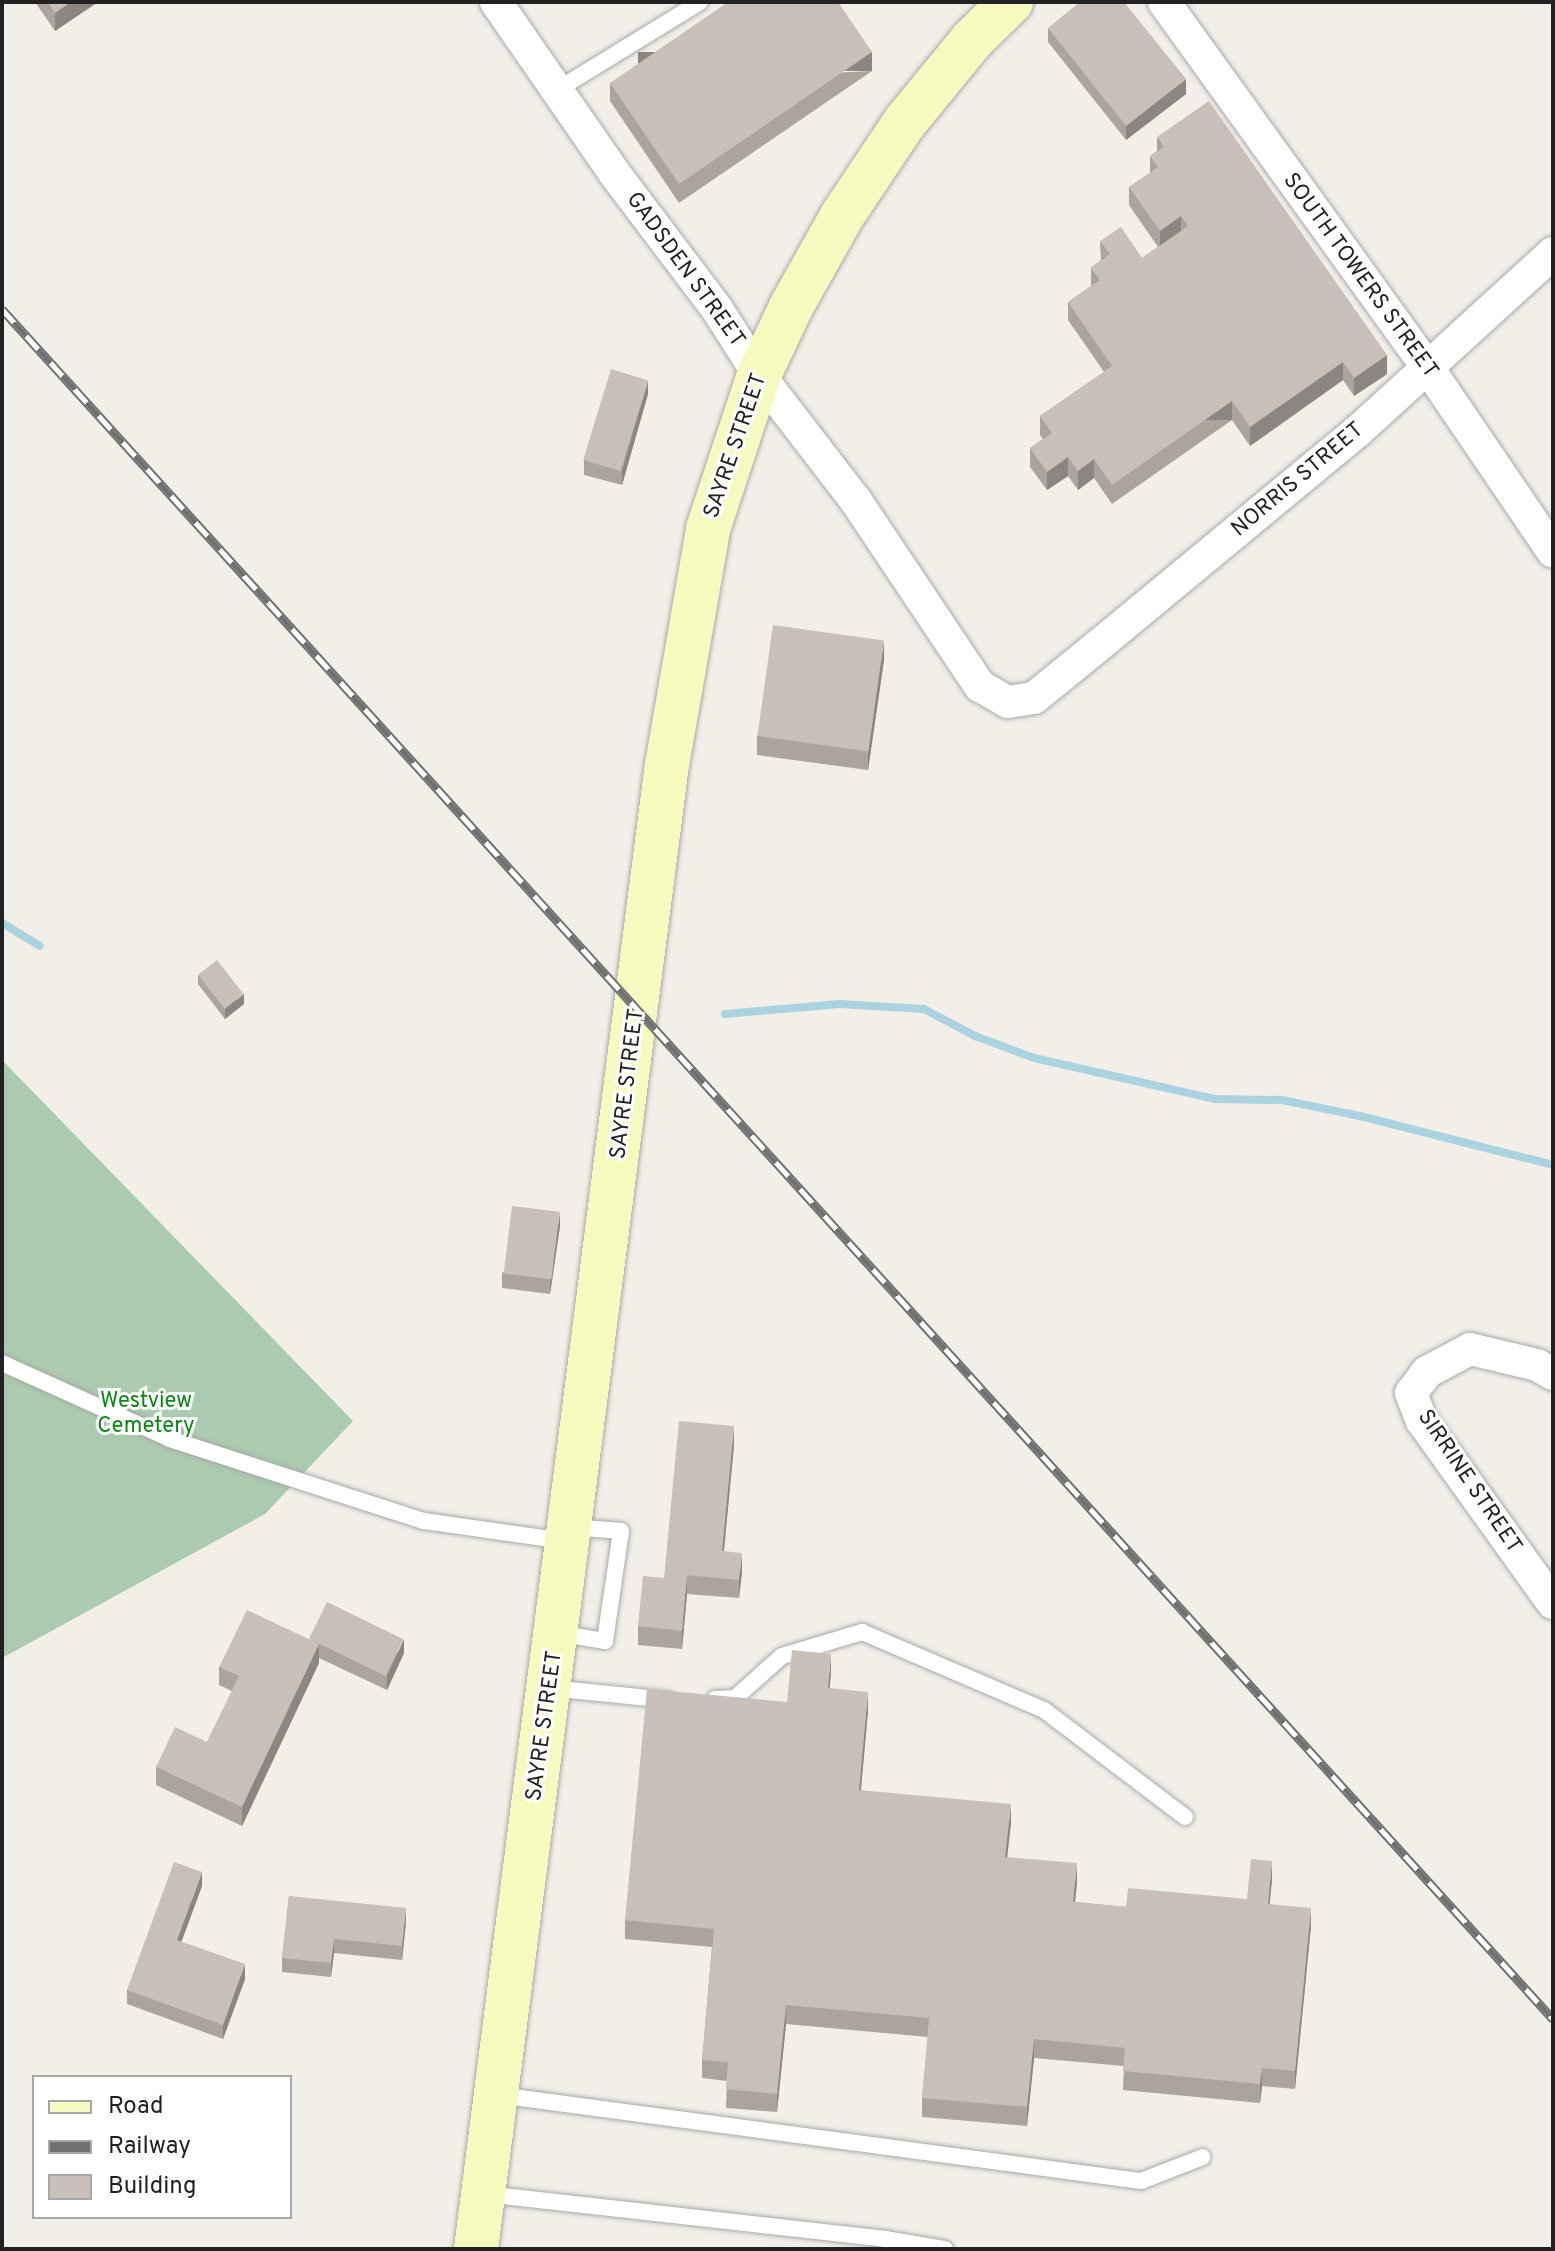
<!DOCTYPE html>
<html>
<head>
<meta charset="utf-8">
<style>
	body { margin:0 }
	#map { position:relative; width:1555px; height:2251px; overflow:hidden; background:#f2efe9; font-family:Overpass,sans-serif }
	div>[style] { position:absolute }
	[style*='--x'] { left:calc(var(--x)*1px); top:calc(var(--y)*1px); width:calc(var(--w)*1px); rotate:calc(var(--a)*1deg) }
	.cemetery>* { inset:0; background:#aacbaf }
	.stream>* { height:8px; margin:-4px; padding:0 4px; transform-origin:4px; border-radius:4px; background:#aad3df }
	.roads { filter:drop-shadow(0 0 2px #a9a9a9) drop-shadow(0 0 2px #a9a9a9) }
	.service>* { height:16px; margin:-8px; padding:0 8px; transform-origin:8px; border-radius:8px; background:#fff }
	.minor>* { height:32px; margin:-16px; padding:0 16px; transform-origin:16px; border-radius:16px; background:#fff }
	.secondary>* { height:44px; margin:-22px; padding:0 22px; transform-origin:22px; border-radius:22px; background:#f7fabf }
	.rail>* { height:9px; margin-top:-4.5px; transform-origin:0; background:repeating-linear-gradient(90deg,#fff 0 18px,#707070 0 36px); box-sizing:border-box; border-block:2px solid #707070 }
	.wall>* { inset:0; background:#aba49e }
	.shaded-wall>* { inset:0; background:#8b8681; transform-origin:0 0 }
	.building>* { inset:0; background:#c7bfb8; transform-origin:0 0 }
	span { translate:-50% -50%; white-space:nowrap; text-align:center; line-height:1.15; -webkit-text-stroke:6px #fff; paint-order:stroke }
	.street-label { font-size:22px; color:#222 }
	.park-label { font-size:22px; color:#0c8416 }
	.frame { position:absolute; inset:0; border:4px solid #222; pointer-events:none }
	.legend { position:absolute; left:32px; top:2075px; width:260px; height:144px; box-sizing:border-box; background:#fff; border:2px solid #a7a7a7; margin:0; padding:10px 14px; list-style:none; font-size:24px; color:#222 }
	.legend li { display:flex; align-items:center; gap:16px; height:40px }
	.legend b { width:40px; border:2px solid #a7a7a7 }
</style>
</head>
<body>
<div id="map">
	<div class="cemetery">
		<div style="clip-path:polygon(2px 1060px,353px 1421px,265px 1514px,2px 1658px)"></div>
	</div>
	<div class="stream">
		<div style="--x:2;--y:923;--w:44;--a:31.2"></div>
		<div style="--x:725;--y:1014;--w:115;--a:-5"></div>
		<div style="--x:840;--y:1004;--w:84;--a:3.4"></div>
		<div style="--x:924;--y:1009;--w:58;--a:27.9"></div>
		<div style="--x:975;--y:1036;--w:63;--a:20.4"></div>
		<div style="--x:1034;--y:1058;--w:186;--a:12.8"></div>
		<div style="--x:1215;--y:1099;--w:67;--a:0.9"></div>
		<div style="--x:1282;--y:1100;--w:80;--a:11.6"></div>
		<div style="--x:1360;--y:1116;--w:199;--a:14.2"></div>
	</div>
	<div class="roads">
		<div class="service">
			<div style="--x:557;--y:90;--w:168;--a:-31.6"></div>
			<div style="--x:2;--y:1363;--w:184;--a:24.3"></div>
			<div style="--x:170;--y:1439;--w:267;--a:17.9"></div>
			<div style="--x:424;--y:1521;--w:141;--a:8.1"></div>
			<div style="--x:557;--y:1633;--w:49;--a:9.5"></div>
			<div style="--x:605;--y:1641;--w:111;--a:-81.7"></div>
			<div style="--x:621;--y:1531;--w:50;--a:-175.4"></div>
			<div style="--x:550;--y:1688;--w:119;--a:5.8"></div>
			<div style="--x:715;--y:1699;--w:20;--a:-3"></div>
			<div style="--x:735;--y:1698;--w:63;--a:-41.8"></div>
			<div style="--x:782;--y:1656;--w:84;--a:-16.7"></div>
			<div style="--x:862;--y:1632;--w:198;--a:23.2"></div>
			<div style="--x:1044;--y:1710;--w:177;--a:37.2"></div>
			<div style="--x:498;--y:2095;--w:649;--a:7.62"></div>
			<div style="--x:1141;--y:2181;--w:66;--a:-21.2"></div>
			<div style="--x:485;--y:2194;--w:403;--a:6.4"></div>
			<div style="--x:885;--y:2239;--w:61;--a:9.5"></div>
		</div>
		<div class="minor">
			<div style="--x:496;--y:2;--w:209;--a:55.3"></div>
			<div style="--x:615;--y:174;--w:169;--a:52.9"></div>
			<div style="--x:717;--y:309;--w:78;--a:57.5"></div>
			<div style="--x:759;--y:375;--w:159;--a:52.4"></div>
			<div style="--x:856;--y:501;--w:223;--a:56.2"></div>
			<div style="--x:980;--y:686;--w:32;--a:30"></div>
			<div style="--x:1008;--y:702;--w:26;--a:-9"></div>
			<div style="--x:1034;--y:698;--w:82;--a:-39.1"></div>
			<div style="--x:1098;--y:646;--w:337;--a:-39.6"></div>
			<div style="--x:1358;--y:431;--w:264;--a:-42.4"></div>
			<div style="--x:1164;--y:2;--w:451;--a:54.2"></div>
			<div style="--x:1428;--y:368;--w:222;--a:55.8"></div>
			<div style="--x:1553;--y:1374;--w:18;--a:-151"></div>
			<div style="--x:1537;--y:1365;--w:69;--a:-166.6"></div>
			<div style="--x:1470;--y:1349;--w:49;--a:151.9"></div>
			<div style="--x:1427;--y:1372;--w:26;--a:127"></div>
			<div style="--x:1411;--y:1393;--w:30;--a:69"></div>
			<div style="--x:1422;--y:1421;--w:224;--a:54.3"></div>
		</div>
		<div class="secondary">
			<div style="--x:476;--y:2249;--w:1496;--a:-82.67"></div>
			<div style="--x:667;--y:765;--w:240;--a:-80.1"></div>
			<div style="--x:708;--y:529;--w:162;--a:-71.7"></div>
			<div style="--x:759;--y:375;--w:75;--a:-64.8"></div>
			<div style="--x:791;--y:307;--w:104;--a:-60.7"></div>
			<div style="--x:842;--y:216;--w:113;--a:-56.2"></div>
			<div style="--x:905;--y:122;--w:107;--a:-50.7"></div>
			<div style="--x:973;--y:39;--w:53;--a:-44.2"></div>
		</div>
	</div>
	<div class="rail">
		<div style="--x:2;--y:309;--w:2309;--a:47.79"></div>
	</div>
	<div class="wall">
		<div style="clip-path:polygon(35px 2px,98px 2px,55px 31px)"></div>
		<div style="clip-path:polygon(1048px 28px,1186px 94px,1126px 140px,1048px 42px)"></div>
		<div style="clip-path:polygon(872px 71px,679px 203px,610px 101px,610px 83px)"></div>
		<div style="clip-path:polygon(1157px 137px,1387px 374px,1354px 396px,1343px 380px,1250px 446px,1232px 420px,1112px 504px,1094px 478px,1078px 490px,1068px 476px,1047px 490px,1030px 467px,1030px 448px,1043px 439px,1040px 435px,1040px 416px,1104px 372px,1068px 320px,1068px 302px,1091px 286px,1091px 268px,1101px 260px,1100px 241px,1142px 258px,1158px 247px,1129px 205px,1129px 187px,1150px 173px,1150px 156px,1157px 151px)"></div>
		<div style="clip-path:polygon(648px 394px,622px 485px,584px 475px,584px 460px)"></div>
		<div style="clip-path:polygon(884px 660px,868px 770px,757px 755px,757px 736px)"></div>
		<div style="clip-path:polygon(198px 975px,244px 1004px,225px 1019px,198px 984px)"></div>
		<div style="clip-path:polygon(560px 1226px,550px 1294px,502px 1288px,502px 1273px)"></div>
		<div style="clip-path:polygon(734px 1445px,724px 1551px,742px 1572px,739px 1598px,687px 1594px,682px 1649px,638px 1645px,638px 1626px)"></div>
		<div style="clip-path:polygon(310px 1640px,404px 1653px,387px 1690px,319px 1658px,319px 1663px,242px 1826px,156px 1785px,156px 1767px,207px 1742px,232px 1691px,219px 1685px,219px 1667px)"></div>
		<div style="clip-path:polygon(831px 1673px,829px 1688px,868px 1711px,861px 1790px,1011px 1823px,1007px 1857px,1077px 1882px,1075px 1902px,1126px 1907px,1247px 1899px,1272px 1880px,1269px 1904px,1311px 1926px,1295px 2089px,1262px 2086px,1260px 2103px,1123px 2090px,1124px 2066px,1034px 2058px,1027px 2126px,922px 2117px,922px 2098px,928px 2037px,786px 2024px,777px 2112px,726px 2108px,727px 2081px,702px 2078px,702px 2060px,712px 1947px,625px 1939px,625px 1920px,787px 1702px)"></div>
		<div style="clip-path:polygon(202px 1886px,181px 1942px,245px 1979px,223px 2039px,127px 2004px,127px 1990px)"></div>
		<div style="clip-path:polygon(289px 1896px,406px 1922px,402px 1960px,334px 1953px,331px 1977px,282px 1972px,282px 1958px)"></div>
	</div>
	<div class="shaded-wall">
		<div style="clip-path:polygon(71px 2px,98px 2px,55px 31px,55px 13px)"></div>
		<div style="left:872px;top:52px;width:19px;height:234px;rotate:90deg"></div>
		<div style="clip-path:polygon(1186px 79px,1186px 94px,1126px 140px,1126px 126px)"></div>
		<div style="clip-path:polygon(1181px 216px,1181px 235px,1160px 249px,1160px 231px)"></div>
		<div style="clip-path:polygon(1387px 355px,1387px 374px,1354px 396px,1354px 378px)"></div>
		<div style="clip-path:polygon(1343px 362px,1343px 380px,1250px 446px,1250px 427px)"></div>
		<div style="clip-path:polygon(648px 380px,648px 394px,622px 485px,622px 471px)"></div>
		<div style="left:1232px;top:401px;width:19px;height:146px;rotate:90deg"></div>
		<div style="clip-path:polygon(1068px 457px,1068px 476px,1047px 490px,1047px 472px)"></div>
		<div style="clip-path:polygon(1094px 459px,1094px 478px,1078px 490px,1078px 471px)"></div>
		<div style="clip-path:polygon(884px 641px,884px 660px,868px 770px,868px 751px)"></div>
		<div style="clip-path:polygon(244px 994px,244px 1004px,225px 1019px,225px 1009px)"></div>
		<div style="clip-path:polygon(560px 1212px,560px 1226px,550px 1294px,550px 1280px)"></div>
		<div style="clip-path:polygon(734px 1426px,734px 1445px,722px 1569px,722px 1551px)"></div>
		<div style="clip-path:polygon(742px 1553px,742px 1572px,739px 1598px,739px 1580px)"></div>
		<div style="clip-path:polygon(687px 1575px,687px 1594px,682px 1649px,682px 1631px)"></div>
		<div style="clip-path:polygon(404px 1639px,404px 1653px,387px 1690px,387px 1676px)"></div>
		<div style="clip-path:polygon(319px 1644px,319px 1663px,242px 1826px,242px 1807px)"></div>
		<div style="clip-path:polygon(831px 1654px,831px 1673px,828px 1707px,828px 1688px)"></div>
		<div style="clip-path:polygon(868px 1692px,868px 1711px,859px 1809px,859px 1790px)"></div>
		<div style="clip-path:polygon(1011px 1804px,1011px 1823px,1005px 1876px,1005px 1857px)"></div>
		<div style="clip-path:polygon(1272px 1861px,1272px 1880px,1268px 1922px,1268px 1904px)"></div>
		<div style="clip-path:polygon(1077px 1863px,1077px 1882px,1073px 1921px,1073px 1902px)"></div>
		<div style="clip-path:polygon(202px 1872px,202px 1886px,177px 1954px,177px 1940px)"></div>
		<div style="clip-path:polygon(406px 1908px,406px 1922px,402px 1960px,402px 1946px)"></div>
		<div style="clip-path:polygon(1311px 1908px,1311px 1926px,1295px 2089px,1295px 2071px)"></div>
		<div style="clip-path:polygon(334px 1939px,334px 1953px,331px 1977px,331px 1963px)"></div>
		<div style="clip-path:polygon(245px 1964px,245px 1979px,223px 2039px,223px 2025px)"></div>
		<div style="clip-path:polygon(786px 2005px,786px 2024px,777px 2112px,777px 2094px)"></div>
		<div style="clip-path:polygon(1034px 2039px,1034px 2058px,1027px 2126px,1027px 2107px)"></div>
		<div style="clip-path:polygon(1262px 2068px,1262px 2086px,1260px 2103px,1260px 2084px)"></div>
	</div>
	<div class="building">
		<div style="clip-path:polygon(48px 2px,71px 2px,55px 13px)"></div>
		<div style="clip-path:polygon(728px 2px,838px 2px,872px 52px,679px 184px,610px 83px)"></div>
		<div style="clip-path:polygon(1080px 2px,1124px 2px,1186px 79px,1126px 126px,1048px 28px)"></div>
		<div style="clip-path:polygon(1209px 101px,1387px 355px,1354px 378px,1343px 362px,1250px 427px,1232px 401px,1112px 485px,1094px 459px,1078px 471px,1068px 457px,1047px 472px,1030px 448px,1052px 433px,1040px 416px,1112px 366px,1068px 302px,1100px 280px,1091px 268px,1110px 254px,1100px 241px,1121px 227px,1142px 258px,1188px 226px,1181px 216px,1160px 231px,1129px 187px,1158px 167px,1150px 156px,1164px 147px,1157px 137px)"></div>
		<div style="left:611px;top:369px;width:39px;height:95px;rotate:17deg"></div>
		<div style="left:773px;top:625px;width:112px;height:112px;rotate:8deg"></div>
		<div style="left:217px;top:960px;width:43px;height:24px;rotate:52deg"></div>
		<div style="left:512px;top:1206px;width:48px;height:68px;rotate:7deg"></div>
		<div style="clip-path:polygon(679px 1421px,734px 1426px,722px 1551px,742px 1553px,739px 1580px,687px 1575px,682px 1631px,638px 1626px,643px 1576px,664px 1578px)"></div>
		<div style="left:327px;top:1602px;width:85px;height:41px;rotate:26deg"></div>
		<div style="clip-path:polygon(247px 1610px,319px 1644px,242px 1807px,156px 1767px,175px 1727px,207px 1742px,239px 1676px,219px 1667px)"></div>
		<div style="clip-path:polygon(792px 1650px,831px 1654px,828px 1688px,868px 1692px,859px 1790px,1011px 1804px,1005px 1857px,1077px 1863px,1073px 1902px,1126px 1907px,1128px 1888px,1247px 1899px,1251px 1859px,1272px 1861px,1268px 1904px,1311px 1908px,1295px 2071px,1262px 2068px,1260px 2084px,1123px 2071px,1125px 2048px,1034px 2039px,1027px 2107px,922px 2098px,929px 2018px,786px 2005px,777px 2094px,726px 2089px,728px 2062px,702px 2060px,714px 1929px,625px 1920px,647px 1689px,787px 1702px)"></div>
		<div style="clip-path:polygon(174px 1862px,202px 1872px,177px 1940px,245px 1964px,223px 2025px,127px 1990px)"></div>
		<div style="clip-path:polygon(289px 1896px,406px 1908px,402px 1946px,334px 1939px,331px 1963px,282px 1958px)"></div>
	</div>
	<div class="street-label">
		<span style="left:685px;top:270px;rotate:54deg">GADSDEN STREET</span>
		<span style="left:1360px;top:276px;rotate:54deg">SOUTH TOWERS STREET</span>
		<span style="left:736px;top:446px;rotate:-71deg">SAYRE STREET</span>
		<span style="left:1298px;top:480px;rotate:-40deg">NORRIS STREET</span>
		<span style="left:628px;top:1084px;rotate:-83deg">SAYRE STREET</span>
		<span style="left:1469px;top:1482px;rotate:56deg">SIRRINE STREET</span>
		<span style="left:545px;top:1726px;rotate:-82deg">SAYRE STREET</span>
	</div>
	<div class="park-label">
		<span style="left:146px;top:1414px">Westview<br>Cemetery</span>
	</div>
	<div class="frame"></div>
	<ul class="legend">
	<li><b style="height:10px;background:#f7fabf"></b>Road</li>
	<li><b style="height:10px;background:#707070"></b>Railway</li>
	<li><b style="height:22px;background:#c7bfb8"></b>Building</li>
	</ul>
</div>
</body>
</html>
